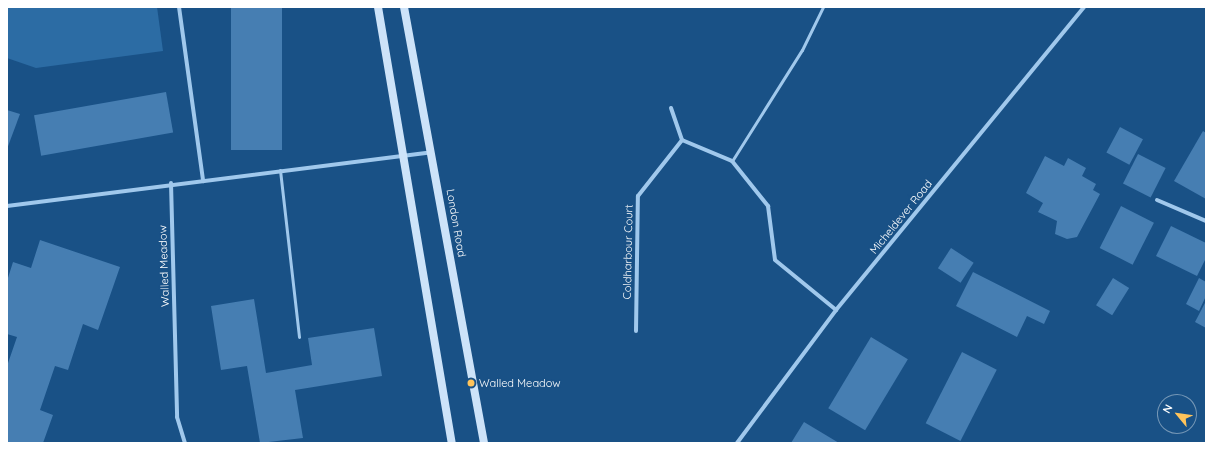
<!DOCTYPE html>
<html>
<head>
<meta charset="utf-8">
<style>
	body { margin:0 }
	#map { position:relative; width:1213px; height:450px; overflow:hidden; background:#195186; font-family:Quicksand,sans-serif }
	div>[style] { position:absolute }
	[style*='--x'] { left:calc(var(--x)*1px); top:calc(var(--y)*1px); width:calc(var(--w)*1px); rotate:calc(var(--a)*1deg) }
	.green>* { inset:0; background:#2c6ca4 }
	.building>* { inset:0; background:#467eb2; transform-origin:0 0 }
	.lane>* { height:3px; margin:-1.5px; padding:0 1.5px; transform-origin:1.5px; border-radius:1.5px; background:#a0c8ec }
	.street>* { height:4px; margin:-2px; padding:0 2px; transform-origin:2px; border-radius:2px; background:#a0c8ec }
	.secondary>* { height:8px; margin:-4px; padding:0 4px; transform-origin:4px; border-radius:4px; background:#cde3f9 }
	.dots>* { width:11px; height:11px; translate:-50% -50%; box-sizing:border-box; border:2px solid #195186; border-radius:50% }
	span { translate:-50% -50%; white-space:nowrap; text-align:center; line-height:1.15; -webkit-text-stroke:3px #195186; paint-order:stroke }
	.street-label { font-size:11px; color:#fff }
	.poi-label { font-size:11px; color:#fff }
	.left { translate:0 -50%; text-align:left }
	.frame { position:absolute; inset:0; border:8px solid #fff; pointer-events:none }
	.north { position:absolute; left:1157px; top:394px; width:40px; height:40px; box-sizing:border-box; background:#195186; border:1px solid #7597b6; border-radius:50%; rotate:299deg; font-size:11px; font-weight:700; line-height:16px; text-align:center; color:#fff }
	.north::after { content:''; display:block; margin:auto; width:14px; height:18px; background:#ffc45b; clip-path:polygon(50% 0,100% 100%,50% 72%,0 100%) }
</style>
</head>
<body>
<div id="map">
	<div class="green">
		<div style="clip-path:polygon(7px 7px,157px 7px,163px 51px,36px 68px,7px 58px)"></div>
	</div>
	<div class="building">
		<div style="left:231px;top:7px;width:51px;height:143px"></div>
		<div style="left:166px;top:92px;width:41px;height:134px;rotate:80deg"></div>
		<div style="clip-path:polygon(7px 110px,20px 114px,7px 149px)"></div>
		<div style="left:1120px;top:127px;width:26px;height:29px;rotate:28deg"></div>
		<div style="clip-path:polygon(1203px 131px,1206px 133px,1206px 199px,1174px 181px)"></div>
		<div style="left:1138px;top:154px;width:31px;height:33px;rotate:27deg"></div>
		<div style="clip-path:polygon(1045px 156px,1064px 166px,1068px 158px,1086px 168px,1082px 176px,1096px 184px,1093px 190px,1100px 194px,1077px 237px,1067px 239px,1055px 234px,1057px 221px,1038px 212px,1043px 203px,1026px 193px)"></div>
		<div style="left:1121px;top:206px;width:37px;height:47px;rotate:27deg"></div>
		<div style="clip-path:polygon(1171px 226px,1206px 243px,1206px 258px,1197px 276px,1156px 256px)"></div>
		<div style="clip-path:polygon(40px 240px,120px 267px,98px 330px,83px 324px,68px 370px,55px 366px,40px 410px,53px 415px,43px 443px,7px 443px,7px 366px,17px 337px,7px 334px,7px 281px,13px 262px,31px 268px)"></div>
		<div style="left:951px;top:248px;width:27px;height:24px;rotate:33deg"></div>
		<div style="clip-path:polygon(973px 272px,1050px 311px,1044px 324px,1027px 316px,1017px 337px,956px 306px)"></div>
		<div style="left:1113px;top:278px;width:19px;height:32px;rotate:32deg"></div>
		<div style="clip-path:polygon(1199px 278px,1206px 282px,1206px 296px,1199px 311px,1186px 304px)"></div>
		<div style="clip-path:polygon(254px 299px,266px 373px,312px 365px,308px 338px,374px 328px,382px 376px,295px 390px,303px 438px,260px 443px,247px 366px,221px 370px,211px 306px)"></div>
		<div style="clip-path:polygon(1206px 301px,1206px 328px,1195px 322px)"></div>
		<div style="left:871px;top:337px;width:43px;height:83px;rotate:31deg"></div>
		<div style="left:962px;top:352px;width:39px;height:80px;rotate:27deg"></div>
		<div style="clip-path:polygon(804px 422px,839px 443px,791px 443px)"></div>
	</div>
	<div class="lane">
		<div style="--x:732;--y:161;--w:131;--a:-57.8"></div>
		<div style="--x:802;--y:50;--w:48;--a:-64"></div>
		<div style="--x:280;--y:170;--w:168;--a:83.5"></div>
	</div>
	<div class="street">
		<div style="--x:179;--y:7;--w:176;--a:82.1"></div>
		<div style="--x:671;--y:108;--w:34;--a:71"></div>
		<div style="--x:171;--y:183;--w:234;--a:88.5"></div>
		<div style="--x:177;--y:417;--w:27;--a:73"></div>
		<div style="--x:1157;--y:200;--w:53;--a:23.2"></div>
		<div style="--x:7;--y:206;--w:428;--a:-7.2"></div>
		<div style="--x:636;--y:331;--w:135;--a:-89.2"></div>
		<div style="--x:638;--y:196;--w:71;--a:-51.8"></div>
		<div style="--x:682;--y:140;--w:54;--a:22.8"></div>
		<div style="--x:732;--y:161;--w:58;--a:51.3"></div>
		<div style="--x:768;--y:206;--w:54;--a:82.6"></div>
		<div style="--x:775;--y:260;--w:79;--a:39.3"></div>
		<div style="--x:737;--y:443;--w:166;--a:-53.3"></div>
		<div style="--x:836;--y:310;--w:392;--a:-50.7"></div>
	</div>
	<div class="secondary">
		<div style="--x:378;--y:7;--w:442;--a:80.4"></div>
		<div style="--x:404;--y:7;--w:443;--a:79.6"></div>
	</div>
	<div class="dots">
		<div style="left:471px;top:383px;background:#ffc45b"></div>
	</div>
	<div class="street-label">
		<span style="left:901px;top:217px;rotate:-51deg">Micheldever Road</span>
		<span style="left:456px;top:223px;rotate:80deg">London Road</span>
		<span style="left:628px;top:252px;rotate:-89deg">Coldharbour Court</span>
		<span style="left:164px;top:266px;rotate:-92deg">Walled Meadow</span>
	</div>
	<div class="poi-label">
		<span class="left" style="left:479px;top:383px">Walled Meadow</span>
	</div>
	<div class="frame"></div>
	<div class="north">N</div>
</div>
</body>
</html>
